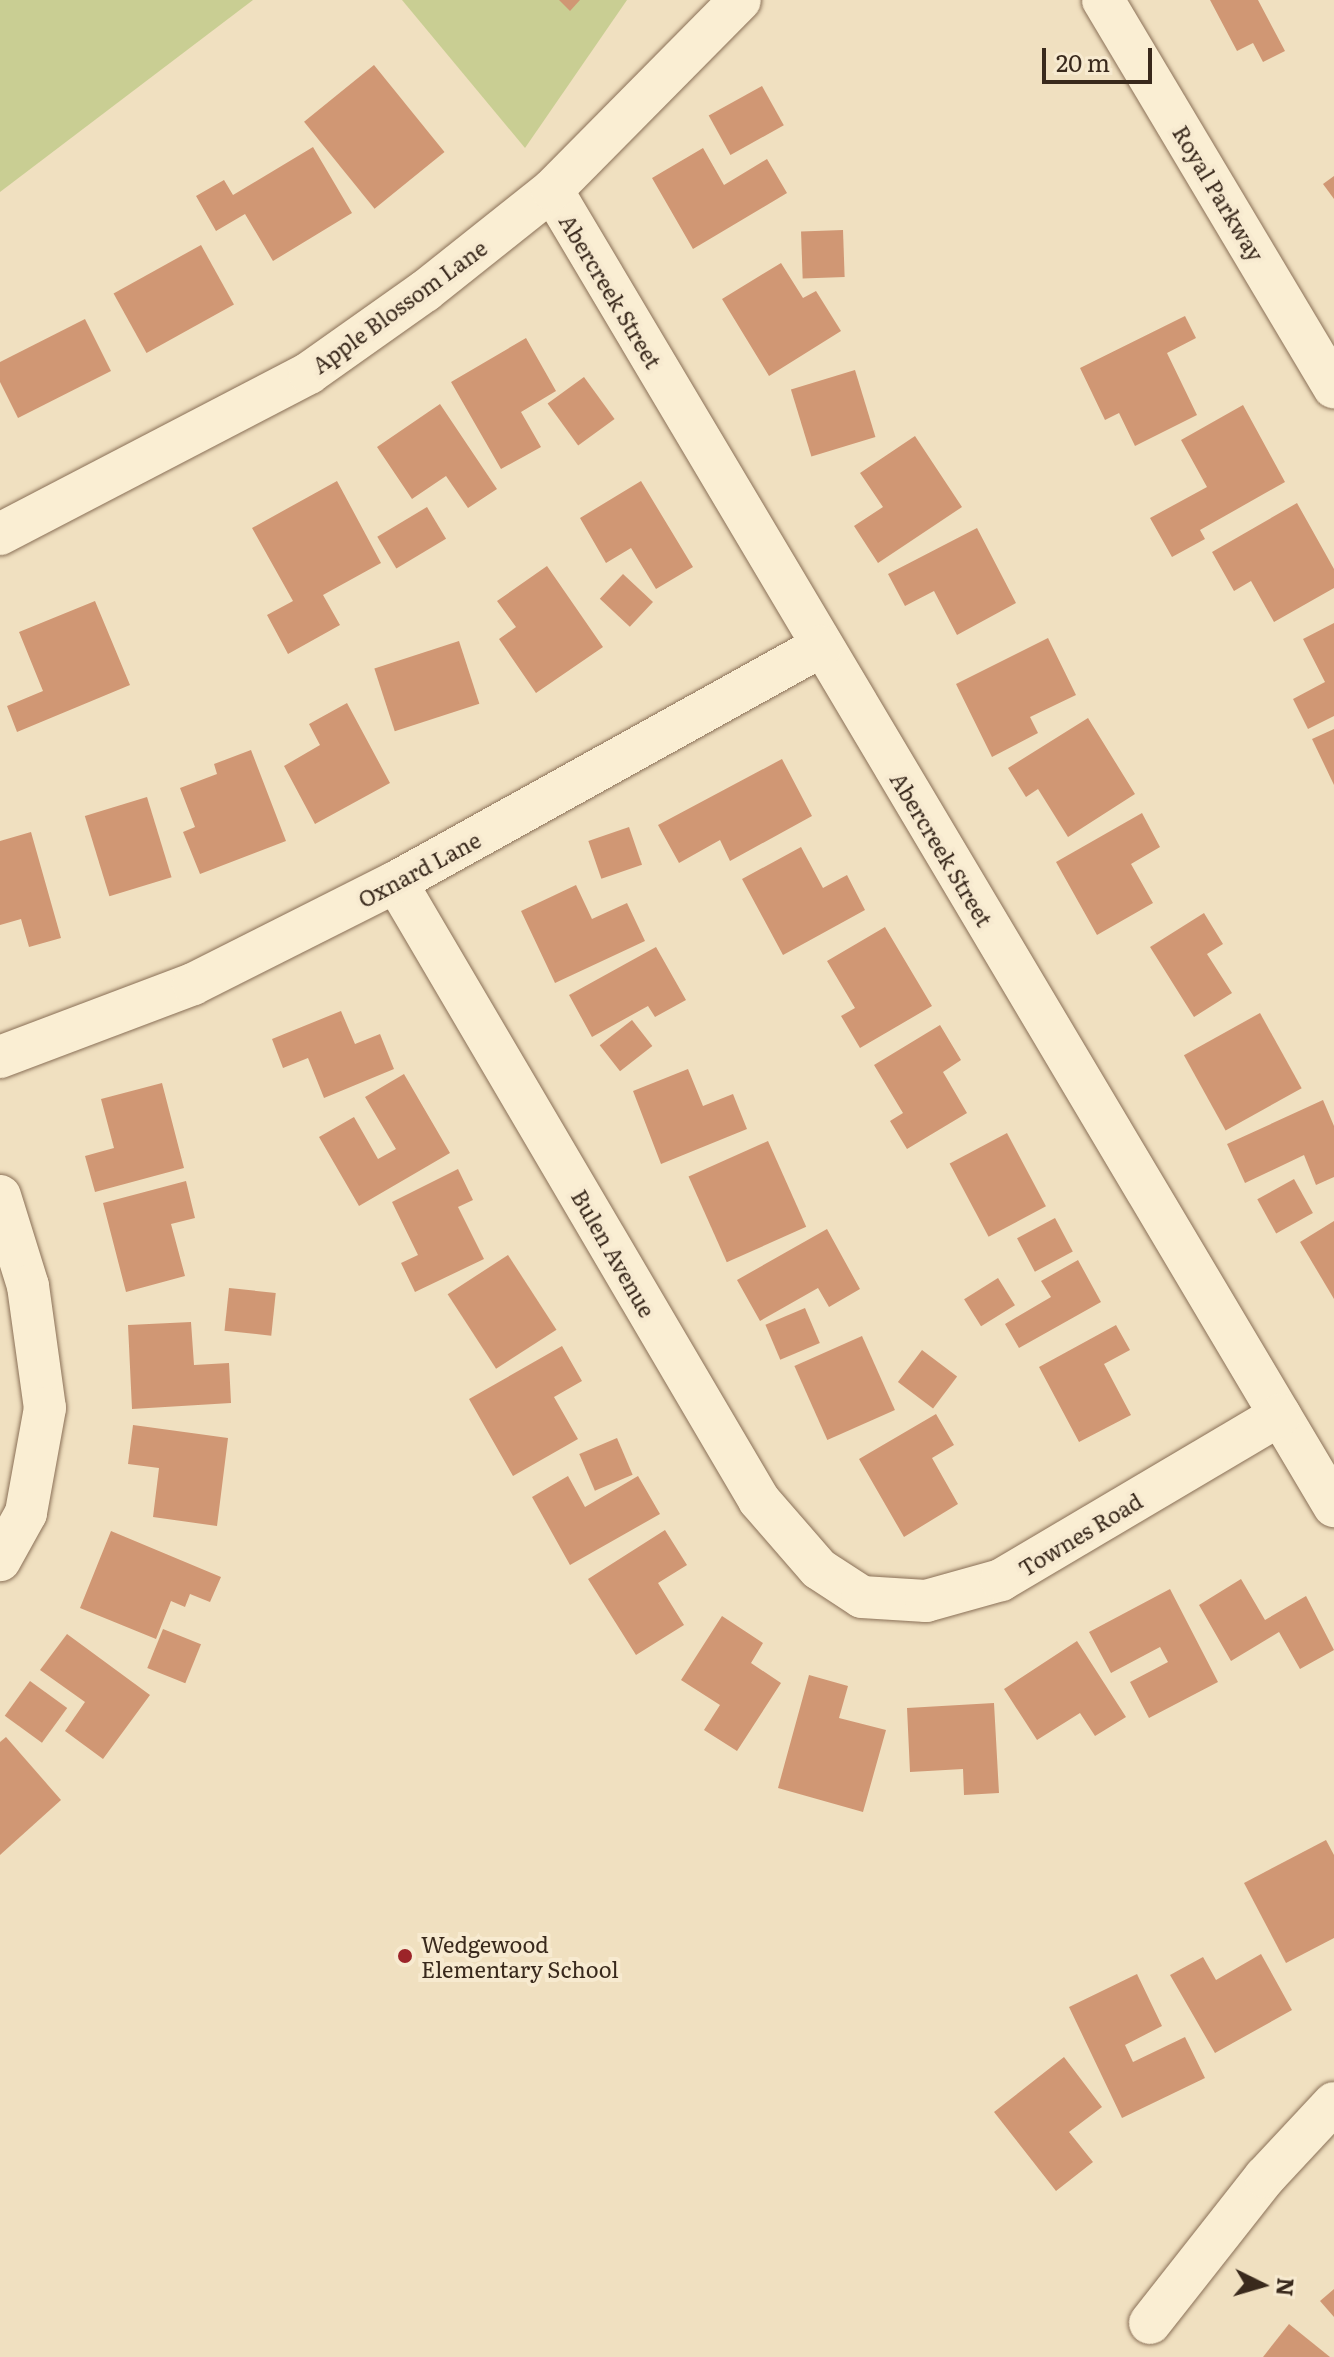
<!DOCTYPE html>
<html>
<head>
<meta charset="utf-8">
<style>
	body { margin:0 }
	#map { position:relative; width:1334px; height:2357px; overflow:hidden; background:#f0e0c0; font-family:Literata,serif }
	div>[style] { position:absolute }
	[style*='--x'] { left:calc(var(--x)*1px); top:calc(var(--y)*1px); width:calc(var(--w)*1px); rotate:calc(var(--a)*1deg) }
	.green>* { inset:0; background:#c9ce93 }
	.building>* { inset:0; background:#d09774; transform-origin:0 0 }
	.roads { filter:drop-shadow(0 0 2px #8a7057) drop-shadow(0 0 2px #8a7057) }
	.street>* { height:42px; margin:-21px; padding:0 21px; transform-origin:21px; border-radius:21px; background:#faeed3 }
	.dots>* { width:22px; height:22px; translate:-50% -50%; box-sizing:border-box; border:4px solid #f7ead0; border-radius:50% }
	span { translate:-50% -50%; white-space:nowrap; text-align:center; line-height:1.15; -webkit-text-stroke:8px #f7ead0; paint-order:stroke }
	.street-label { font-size:22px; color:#39291c }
	.poi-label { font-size:22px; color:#39291c }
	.left { translate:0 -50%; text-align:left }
	.north { position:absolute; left:1222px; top:2245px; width:80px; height:80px; -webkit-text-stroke:6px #f7ead0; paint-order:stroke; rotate:95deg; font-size:22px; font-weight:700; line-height:32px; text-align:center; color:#39291c }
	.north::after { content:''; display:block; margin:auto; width:28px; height:36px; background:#39291c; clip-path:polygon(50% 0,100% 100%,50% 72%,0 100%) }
	.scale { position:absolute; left:1042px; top:48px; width:110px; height:36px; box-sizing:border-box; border:4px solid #39291c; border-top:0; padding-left:10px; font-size:24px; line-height:28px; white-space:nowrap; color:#39291c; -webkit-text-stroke:6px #f7ead0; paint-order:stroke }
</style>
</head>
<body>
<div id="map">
	<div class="green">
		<div style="clip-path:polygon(0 0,253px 0,0 192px)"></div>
		<div style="clip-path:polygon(402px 0,627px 0,525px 148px)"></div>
	</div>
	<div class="building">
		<div style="clip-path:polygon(559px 0,580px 0,570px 11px)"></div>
		<div style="clip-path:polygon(1210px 0,1258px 0,1285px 51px,1263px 62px,1253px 43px,1237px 51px)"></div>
		<div style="left:374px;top:65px;width:112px;height:90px;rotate:51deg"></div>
		<div style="left:762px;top:86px;width:45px;height:61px;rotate:61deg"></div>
		<div style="clip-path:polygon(313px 147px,352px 213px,273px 261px,245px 214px,216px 231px,196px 196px,224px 180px,233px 195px)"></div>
		<div style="clip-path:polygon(703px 148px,724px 185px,767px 159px,787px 193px,693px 249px,652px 178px)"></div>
		<div style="clip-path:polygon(1334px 176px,1334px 199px,1323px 184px)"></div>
		<div style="left:843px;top:230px;width:47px;height:42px;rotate:88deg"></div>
		<div style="left:201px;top:245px;width:68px;height:100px;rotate:61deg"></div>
		<div style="clip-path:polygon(781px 263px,803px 298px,816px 291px,841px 331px,769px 376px,722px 299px)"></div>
		<div style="clip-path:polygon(1185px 316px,1196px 338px,1167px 353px,1197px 415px,1135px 446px,1119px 413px,1105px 420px,1080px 368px)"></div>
		<div style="clip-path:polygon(85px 319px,111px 371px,18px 418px,0 382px,0 362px)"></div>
		<div style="clip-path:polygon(526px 338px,556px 391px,521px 412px,541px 447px,501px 469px,451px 382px)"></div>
		<div style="left:855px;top:370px;width:70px;height:67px;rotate:73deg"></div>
		<div style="left:584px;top:377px;width:52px;height:45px;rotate:54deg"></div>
		<div style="clip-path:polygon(440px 404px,497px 489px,468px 508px,446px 476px,412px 499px,377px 447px)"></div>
		<div style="clip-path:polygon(1243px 405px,1285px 482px,1200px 530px,1205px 539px,1172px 557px,1150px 518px,1207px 487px,1181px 440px)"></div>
		<div style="clip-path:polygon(915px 436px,962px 507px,878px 563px,854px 526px,883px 507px,860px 473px)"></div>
		<div style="clip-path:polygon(337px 481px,381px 563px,323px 595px,340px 625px,288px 654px,267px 615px,293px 601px,252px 528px)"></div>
		<div style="clip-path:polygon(641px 481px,693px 567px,656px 589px,631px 548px,606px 563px,580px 518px)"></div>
		<div style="clip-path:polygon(1297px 503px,1334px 569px,1334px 588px,1274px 622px,1251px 581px,1234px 591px,1212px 552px)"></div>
		<div style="left:427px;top:507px;width:37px;height:58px;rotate:59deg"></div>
		<div style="clip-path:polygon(977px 528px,1016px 603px,957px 635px,934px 591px,905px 606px,888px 574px)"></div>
		<div style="clip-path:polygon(547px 566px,603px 647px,536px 693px,499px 639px,516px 627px,497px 601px)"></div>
		<div style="left:623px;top:574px;width:41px;height:34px;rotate:43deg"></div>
		<div style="clip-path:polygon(95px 601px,130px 685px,17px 732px,7px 706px,43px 691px,19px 632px)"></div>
		<div style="clip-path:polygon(1334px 623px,1334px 716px,1308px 729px,1293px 699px,1325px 682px,1303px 639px)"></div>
		<div style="clip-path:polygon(1048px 638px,1076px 695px,1030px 717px,1038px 733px,992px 757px,956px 684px)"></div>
		<div style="left:459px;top:641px;width:66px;height:89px;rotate:72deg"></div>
		<div style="clip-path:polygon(347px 703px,390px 783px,315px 824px,284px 766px,320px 745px,309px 724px)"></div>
		<div style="clip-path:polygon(1088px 718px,1135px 794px,1068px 837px,1038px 789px,1026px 797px,1008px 768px)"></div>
		<div style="clip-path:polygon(1334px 729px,1334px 785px,1312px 739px)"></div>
		<div style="clip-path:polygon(251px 750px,286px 841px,200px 874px,183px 832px,195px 827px,180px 788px,217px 774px,214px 764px)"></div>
		<div style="clip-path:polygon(782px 759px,812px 816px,730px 861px,720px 840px,679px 863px,658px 825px)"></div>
		<div style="left:147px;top:797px;width:84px;height:65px;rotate:73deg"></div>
		<div style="clip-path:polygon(1142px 813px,1160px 847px,1131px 864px,1153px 903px,1097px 935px,1056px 862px)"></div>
		<div style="left:629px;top:827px;width:40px;height:43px;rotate:71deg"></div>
		<div style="clip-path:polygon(31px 832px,61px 938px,29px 947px,21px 919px,0 925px,0 841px)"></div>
		<div style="clip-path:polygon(801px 847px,823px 888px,847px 875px,865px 910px,783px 955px,742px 879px)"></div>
		<div style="clip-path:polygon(576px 885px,592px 919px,627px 903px,645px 941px,555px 983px,521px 911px)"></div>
		<div style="clip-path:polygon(1204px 913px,1223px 944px,1207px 954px,1232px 993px,1194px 1017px,1150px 947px)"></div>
		<div style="clip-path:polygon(885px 927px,932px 1006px,860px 1048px,841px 1016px,855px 1008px,827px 961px)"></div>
		<div style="clip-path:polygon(656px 947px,686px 1000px,655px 1017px,648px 1006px,592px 1037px,569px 995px)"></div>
		<div style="clip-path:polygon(341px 1011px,355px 1044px,380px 1034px,394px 1069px,324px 1098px,308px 1058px,283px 1068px,272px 1039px)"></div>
		<div style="left:1260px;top:1013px;width:86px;height:87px;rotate:61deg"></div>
		<div style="left:632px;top:1020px;width:33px;height:41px;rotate:52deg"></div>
		<div style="clip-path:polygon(940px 1025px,961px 1060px,943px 1072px,967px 1113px,907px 1149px,890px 1121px,903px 1113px,874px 1065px)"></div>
		<div style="clip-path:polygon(688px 1069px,703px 1106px,733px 1094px,747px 1129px,661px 1164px,633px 1091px)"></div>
		<div style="clip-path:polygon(404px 1074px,450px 1153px,359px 1206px,319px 1137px,354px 1117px,378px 1159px,396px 1149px,365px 1097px)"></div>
		<div style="clip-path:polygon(162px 1083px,184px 1168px,95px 1192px,85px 1156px,114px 1148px,101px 1099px)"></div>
		<div style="clip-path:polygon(1323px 1100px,1334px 1126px,1334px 1177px,1316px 1185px,1304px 1155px,1245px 1183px,1227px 1144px)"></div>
		<div style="left:1007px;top:1133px;width:83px;height:65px;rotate:62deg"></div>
		<div style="left:768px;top:1141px;width:94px;height:87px;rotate:66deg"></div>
		<div style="clip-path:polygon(458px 1169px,473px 1200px,458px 1207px,484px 1259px,415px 1292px,401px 1263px,418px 1255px,392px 1202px)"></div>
		<div style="left:1294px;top:1179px;width:39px;height:42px;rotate:61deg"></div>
		<div style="clip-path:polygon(186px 1181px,195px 1218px,171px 1224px,185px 1276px,126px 1292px,103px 1203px)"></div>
		<div style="left:1055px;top:1218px;width:38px;height:43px;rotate:62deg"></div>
		<div style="clip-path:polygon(1334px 1221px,1334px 1299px,1300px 1242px)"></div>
		<div style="clip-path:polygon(827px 1229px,860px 1289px,829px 1307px,818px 1288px,760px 1321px,737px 1280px)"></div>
		<div style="left:508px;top:1255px;width:89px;height:72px;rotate:57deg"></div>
		<div style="clip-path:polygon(1078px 1260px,1101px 1302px,1019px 1348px,1005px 1324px,1051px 1297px,1041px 1281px)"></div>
		<div style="left:998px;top:1278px;width:32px;height:40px;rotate:58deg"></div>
		<div style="left:229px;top:1288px;width:47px;height:43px;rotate:6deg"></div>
		<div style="left:805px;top:1308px;width:38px;height:43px;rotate:67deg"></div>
		<div style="clip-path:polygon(191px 1322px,194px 1365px,229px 1363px,231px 1403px,132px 1409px,128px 1325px)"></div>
		<div style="clip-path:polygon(1116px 1325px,1130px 1350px,1104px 1364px,1131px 1415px,1079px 1442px,1039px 1367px)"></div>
		<div style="left:862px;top:1336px;width:81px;height:74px;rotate:66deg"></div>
		<div style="clip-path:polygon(562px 1346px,582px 1381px,554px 1397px,578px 1439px,513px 1476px,469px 1399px)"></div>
		<div style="left:922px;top:1350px;width:44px;height:40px;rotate:37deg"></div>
		<div style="clip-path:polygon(936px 1414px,954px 1445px,932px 1458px,958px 1504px,904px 1537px,859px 1459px)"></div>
		<div style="clip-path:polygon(133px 1425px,228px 1438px,217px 1526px,153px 1517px,159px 1468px,128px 1464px)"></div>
		<div style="left:617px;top:1438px;width:40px;height:41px;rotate:67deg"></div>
		<div style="clip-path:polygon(568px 1476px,585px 1507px,638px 1476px,660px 1514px,570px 1565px,532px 1497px)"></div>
		<div style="clip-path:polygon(665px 1530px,687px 1565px,658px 1583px,684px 1625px,636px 1655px,588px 1579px)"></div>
		<div style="clip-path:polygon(111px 1531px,221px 1577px,210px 1602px,190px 1594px,185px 1607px,171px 1601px,156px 1639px,80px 1608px)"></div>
		<div style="clip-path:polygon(1241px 1579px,1265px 1620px,1306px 1596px,1334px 1650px,1300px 1669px,1279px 1632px,1231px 1661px,1199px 1605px)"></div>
		<div style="clip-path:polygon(1170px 1589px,1218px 1682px,1149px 1718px,1130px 1682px,1168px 1662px,1160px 1647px,1111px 1673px,1089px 1632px)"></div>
		<div style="clip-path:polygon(722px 1616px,763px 1643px,751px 1663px,781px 1683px,737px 1751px,704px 1730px,720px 1705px,681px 1680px)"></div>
		<div style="left:163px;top:1629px;width:41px;height:42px;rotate:22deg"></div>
		<div style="clip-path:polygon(67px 1634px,150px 1695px,103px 1759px,65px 1731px,85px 1702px,40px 1670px)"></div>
		<div style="clip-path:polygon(1077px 1641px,1126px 1717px,1095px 1736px,1080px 1713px,1037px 1740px,1004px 1689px)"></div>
		<div style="clip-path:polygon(809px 1675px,848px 1686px,839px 1718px,886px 1730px,863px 1812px,778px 1788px)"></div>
		<div style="left:30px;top:1681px;width:46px;height:43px;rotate:36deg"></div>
		<div style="clip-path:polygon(994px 1703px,999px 1793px,964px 1795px,963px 1769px,910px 1772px,907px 1708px)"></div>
		<div style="clip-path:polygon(6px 1737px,61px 1800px,0 1855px,0 1742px)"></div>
		<div style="clip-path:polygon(1326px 1840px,1334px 1855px,1334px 1938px,1286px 1963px,1244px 1883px)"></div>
		<div style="clip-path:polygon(1261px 1954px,1292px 2010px,1215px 2053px,1170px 1975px,1203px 1957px,1216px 1980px)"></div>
		<div style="clip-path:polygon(1137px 1974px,1162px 2026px,1125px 2045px,1133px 2062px,1185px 2037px,1205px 2078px,1122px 2118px,1069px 2007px)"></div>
		<div style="clip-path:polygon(1064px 2057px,1102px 2107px,1069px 2132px,1093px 2162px,1056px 2191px,994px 2112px)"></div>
		<div style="clip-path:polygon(1334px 2289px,1334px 2317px,1320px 2301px)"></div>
		<div style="clip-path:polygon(1289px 2324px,1330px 2357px,1263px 2357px)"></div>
	</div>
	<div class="roads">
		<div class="street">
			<div style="--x:1103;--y:0;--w:451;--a:59.2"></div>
			<div style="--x:552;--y:190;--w:1531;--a:59.28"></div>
			<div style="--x:0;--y:534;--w:348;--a:-27.5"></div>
			<div style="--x:309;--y:373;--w:142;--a:-35.3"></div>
			<div style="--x:425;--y:291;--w:162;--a:-38.5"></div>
			<div style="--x:552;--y:190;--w:267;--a:-45.3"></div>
			<div style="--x:396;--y:882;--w:717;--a:59.57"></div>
			<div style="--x:759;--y:1500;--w:91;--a:49"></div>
			<div style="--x:819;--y:1569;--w:51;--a:33.1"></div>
			<div style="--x:862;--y:1597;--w:64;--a:3.6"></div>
			<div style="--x:926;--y:1601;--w:78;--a:-15.6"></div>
			<div style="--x:1001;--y:1580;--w:324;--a:-30.6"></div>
			<div style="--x:0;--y:1057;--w:206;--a:-20.7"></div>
			<div style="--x:193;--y:984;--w:227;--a:-26.7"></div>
			<div style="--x:396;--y:882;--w:486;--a:-29"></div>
			<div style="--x:0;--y:1196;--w:94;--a:72.7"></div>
			<div style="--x:28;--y:1286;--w:123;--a:82.1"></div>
			<div style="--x:45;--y:1408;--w:107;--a:100.3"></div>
			<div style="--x:26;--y:1513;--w:54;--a:119"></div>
			<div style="--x:1150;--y:2323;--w:186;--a:-51.8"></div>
			<div style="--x:1265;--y:2177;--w:101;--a:-47"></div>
		</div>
	</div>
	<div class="dots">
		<div style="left:405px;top:1956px;background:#9c2429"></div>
	</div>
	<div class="street-label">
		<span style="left:1219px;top:193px;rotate:59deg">Royal Parkway</span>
		<span style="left:611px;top:291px;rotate:59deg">Abercreek Street</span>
		<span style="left:399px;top:306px;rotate:-36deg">Apple Blossom Lane</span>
		<span style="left:942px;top:849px;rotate:59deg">Abercreek Street</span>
		<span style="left:419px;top:869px;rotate:-28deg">Oxnard Lane</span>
		<span style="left:614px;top:1253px;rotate:60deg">Bulen Avenue</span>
		<span style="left:1080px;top:1534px;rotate:-31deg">Townes Road</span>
	</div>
	<div class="poi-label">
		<span class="left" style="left:421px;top:1956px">Wedgewood<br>Elementary School</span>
	</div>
	<div class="north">N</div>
	<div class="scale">20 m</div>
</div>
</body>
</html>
